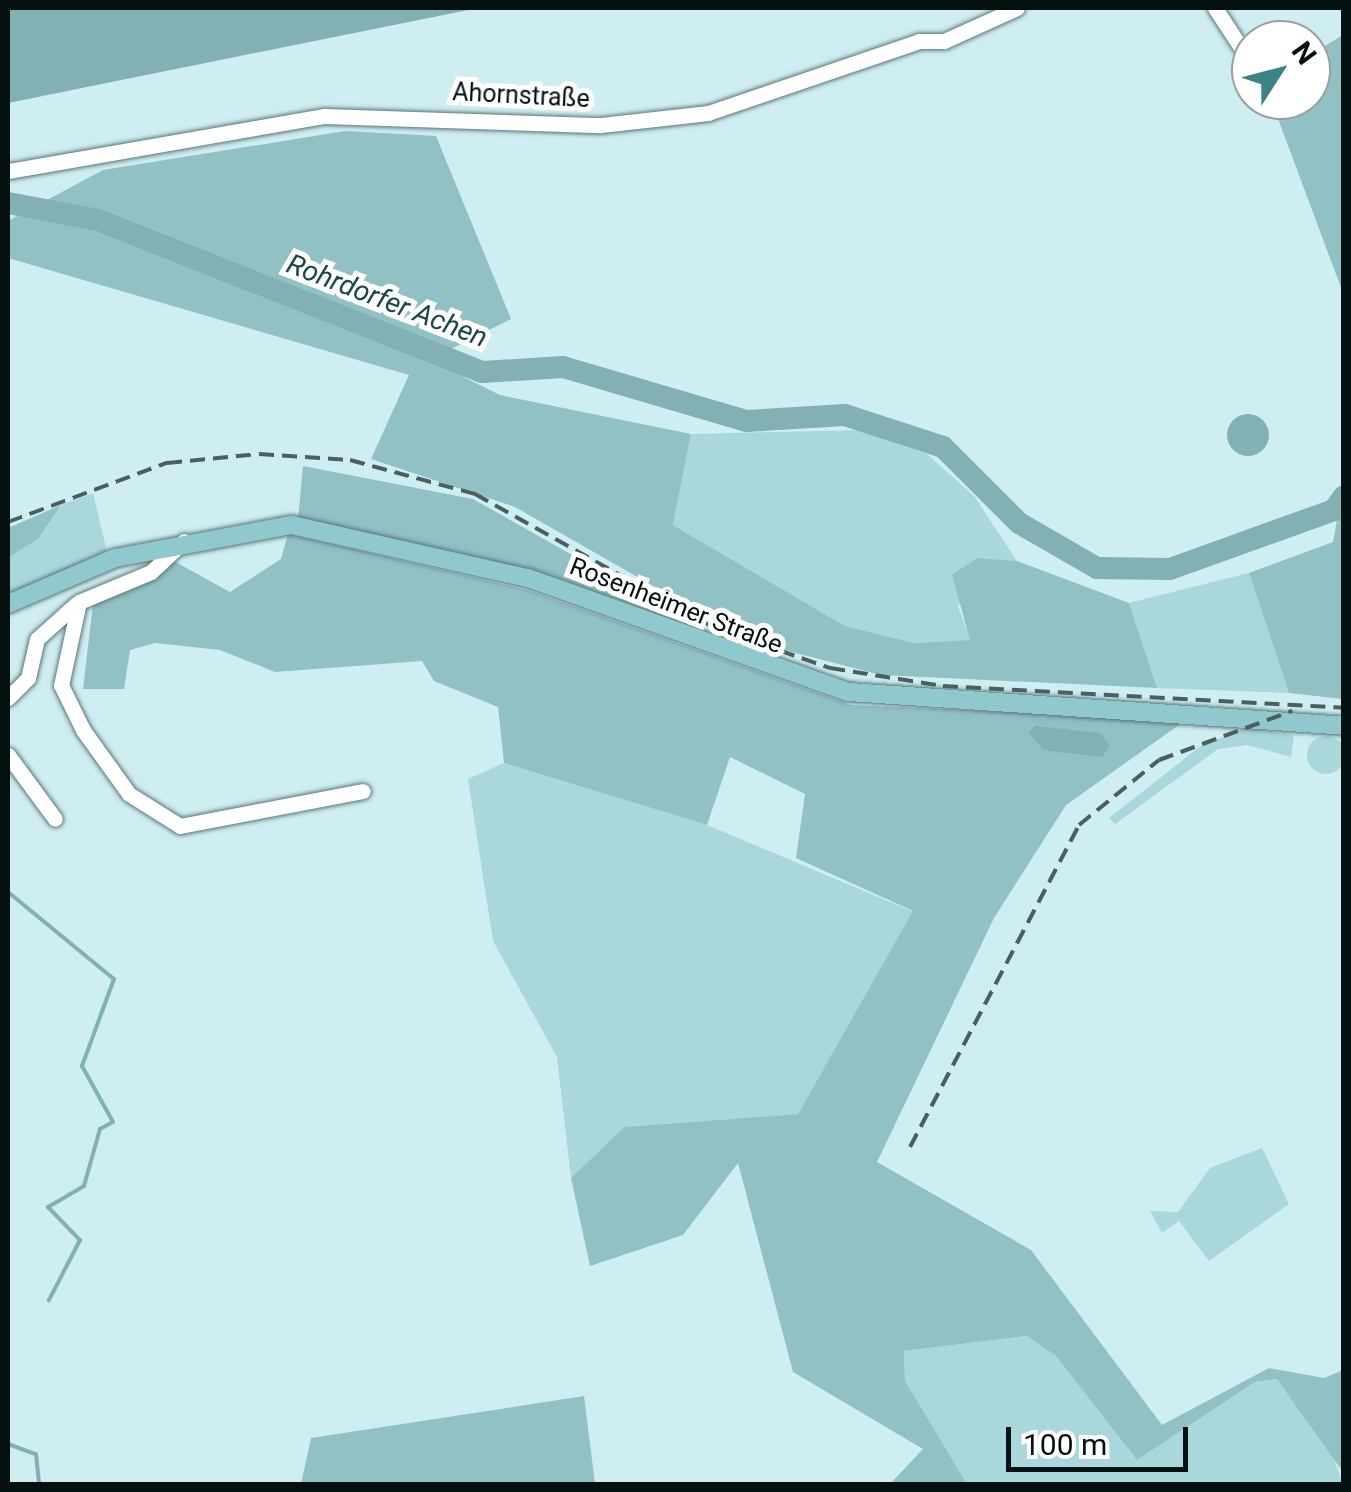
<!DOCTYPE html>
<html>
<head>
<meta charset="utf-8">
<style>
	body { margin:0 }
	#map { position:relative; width:1351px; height:1492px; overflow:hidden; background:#cfeef1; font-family:Roboto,sans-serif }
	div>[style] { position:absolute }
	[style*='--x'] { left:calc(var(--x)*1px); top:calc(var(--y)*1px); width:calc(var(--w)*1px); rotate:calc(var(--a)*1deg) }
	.green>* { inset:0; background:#aad7db }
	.round { border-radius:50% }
	.forest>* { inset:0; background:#91c0c5 }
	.water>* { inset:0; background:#82b0b4 }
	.stream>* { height:4px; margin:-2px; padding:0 2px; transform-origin:2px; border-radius:2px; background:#82b0b4 }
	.river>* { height:22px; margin:-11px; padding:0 11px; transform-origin:11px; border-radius:11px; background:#82b0b4 }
	.roads { filter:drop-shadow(0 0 2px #5a7679) drop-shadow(0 0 2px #5a7679) }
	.minor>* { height:15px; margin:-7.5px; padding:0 7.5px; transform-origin:7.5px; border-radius:7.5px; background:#fff }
	.major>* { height:18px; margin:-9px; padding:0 9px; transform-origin:9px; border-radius:9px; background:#8fc8cd }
	.rail>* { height:4px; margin-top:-2px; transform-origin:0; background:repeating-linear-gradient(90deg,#4c5e60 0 15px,transparent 0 23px) }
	span { translate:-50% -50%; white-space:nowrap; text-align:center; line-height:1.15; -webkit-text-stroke:10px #fff; paint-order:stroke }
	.street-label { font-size:25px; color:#051011 }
	.water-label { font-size:28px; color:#1b464a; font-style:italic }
	.frame { position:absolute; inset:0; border:10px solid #051011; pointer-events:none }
	.north { position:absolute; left:1231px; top:20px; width:100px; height:100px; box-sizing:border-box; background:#fff; border:2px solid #9b9fa0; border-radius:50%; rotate:54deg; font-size:28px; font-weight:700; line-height:40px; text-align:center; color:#051011 }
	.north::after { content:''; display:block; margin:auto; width:35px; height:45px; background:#3b8289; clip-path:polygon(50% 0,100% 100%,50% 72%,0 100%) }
	.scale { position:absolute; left:1006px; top:1427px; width:182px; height:45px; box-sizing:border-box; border:5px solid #051011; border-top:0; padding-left:12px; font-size:30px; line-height:35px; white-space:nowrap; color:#051011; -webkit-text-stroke:8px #fff; paint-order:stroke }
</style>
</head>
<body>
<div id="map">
	<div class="green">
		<div style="clip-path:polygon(860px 430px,927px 454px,974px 496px,1017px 561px,977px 558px,958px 607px,971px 640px,914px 643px,845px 626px,673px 525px,691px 434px)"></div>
		<div style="clip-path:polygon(93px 493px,107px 552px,8px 596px,8px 558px,38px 539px,61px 505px)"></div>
		<div style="clip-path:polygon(1249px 573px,1289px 693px,1157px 688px,1129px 603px)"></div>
		<div style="clip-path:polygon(1246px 728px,1294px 735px,1291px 757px,1247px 745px,1218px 749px,1115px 824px,1109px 818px,1202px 745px)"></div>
		<div class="round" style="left:1307px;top:736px;width:38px;height:38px"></div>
		<div style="clip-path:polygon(504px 763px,707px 825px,914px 912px,798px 1114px,624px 1127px,571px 1178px,557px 1057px,493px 941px,468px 779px)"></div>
		<div style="clip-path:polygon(1262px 1148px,1289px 1204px,1209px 1261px,1179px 1221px,1162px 1233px,1150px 1211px,1178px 1212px,1210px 1168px)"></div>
		<div style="clip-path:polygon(1027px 1336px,1056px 1356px,1137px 1460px,1255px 1382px,1277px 1379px,1326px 1437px,1343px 1484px,967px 1484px,905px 1381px,904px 1351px)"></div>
	</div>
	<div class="forest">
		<div style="clip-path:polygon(1343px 35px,1343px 293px,1271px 100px,1311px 100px,1311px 54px)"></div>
		<div style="clip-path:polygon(345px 131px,436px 136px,511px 319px,429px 360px,500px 395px,691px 434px,673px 525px,845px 626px,914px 643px,970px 640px,952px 575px,977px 558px,1017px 561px,1129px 603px,1157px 688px,881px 675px,784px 650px,718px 623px,515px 507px,371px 459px,409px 375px,8px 258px,8px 221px,103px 170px)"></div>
		<div style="clip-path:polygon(303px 466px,473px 499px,723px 640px,557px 578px,298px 519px)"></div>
		<div style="clip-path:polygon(1343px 488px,1343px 699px,1289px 693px,1249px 573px,1333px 542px)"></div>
		<div style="clip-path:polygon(61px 505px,38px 539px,8px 558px,8px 528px)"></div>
		<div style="clip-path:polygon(288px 534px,527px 590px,851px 705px,1186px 720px,1066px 805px,994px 918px,877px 1162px,1031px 1250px,1162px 1425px,1269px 1368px,1324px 1378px,1343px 1370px,1343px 1472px,1277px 1379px,1255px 1382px,1137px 1460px,1056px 1356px,1027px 1336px,904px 1351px,905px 1381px,967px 1484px,890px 1484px,923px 1449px,793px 1372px,738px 1163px,683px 1235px,590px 1266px,571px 1178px,624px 1127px,798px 1114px,913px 911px,796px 858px,805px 794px,730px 757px,707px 825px,504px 763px,498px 707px,434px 681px,422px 661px,275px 672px,220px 650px,155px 643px,130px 650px,124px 689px,83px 689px,93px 604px,170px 559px,230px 592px,281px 559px)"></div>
		<div style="clip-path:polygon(584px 1396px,595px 1484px,301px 1484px,311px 1438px)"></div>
	</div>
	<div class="water">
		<div style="clip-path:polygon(8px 8px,478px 8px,8px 103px)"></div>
		<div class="round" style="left:1227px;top:414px;width:42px;height:42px"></div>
		<div style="clip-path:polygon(1035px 726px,1100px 733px,1110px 746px,1102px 757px,1043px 750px,1029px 733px)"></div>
	</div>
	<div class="stream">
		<div style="--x:8;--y:892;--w:137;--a:39.4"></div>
		<div style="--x:114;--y:979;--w:93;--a:110.2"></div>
		<div style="--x:82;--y:1066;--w:64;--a:61"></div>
		<div style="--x:113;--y:1122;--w:15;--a:152"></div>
		<div style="--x:100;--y:1129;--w:59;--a:105.7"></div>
		<div style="--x:84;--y:1186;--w:42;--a:149.7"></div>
		<div style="--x:48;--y:1207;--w:46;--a:45.9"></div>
		<div style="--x:80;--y:1240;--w:68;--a:117.3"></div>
		<div style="--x:8;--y:1444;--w:30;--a:20"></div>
		<div style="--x:36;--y:1454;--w:30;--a:84"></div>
	</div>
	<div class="river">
		<div style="--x:8;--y:203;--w:92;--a:10.7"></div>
		<div style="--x:98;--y:220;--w:413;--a:21.6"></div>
		<div style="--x:482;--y:372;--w:81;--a:-3.5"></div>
		<div style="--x:563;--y:367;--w:192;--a:16.4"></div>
		<div style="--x:747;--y:421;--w:98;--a:-3.5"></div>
		<div style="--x:845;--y:415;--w:103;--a:18.1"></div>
		<div style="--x:943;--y:447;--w:107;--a:45"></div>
		<div style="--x:1019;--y:523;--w:90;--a:30"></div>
		<div style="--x:1097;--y:568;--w:73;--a:0.8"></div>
		<div style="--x:1170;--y:569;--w:174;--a:-19.8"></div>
		<div style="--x:1334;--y:510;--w:17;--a:-54"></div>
	</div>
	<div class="roads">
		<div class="minor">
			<div style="--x:1215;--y:8;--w:66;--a:56.8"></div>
			<div style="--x:8;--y:171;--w:321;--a:-9.9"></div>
			<div style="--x:324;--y:116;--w:277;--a:1.9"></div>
			<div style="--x:601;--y:125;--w:108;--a:-6.4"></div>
			<div style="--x:708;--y:113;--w:223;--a:-18.8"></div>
			<div style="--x:919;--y:41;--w:25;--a:0"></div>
			<div style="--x:944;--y:41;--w:80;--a:-24.3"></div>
			<div style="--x:184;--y:541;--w:45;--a:136.8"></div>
			<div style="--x:151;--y:572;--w:78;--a:157.4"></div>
			<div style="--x:79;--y:602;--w:85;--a:102.2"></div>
			<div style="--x:61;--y:685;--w:50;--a:63.9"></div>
			<div style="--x:83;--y:730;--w:79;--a:54.3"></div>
			<div style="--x:129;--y:794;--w:60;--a:32.1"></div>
			<div style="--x:180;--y:826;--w:186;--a:-10.8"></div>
			<div style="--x:8;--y:698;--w:28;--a:-45"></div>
			<div style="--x:28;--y:678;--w:40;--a:-77"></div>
			<div style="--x:37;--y:639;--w:52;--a:-41.9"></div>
			<div style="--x:8;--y:755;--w:79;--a:53.7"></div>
		</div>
		<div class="major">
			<div style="--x:8;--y:604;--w:116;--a:-23.3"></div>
			<div style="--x:115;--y:558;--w:180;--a:-10.6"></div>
			<div style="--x:292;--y:525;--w:242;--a:12.7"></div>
			<div style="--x:528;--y:578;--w:341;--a:19.6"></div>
			<div style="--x:849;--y:692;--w:496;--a:3.9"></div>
		</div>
	</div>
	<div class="rail">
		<div style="--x:8;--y:522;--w:170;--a:-20.4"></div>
		<div style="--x:167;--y:463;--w:92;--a:-5.6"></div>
		<div style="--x:259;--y:454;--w:91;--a:3.8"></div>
		<div style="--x:350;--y:460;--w:130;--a:15.2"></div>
		<div style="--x:475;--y:494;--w:275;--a:29.2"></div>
		<div style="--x:715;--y:628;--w:122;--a:19.2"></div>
		<div style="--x:830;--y:668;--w:114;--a:9.1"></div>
		<div style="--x:943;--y:686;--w:402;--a:3.1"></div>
		<div style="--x:910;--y:1147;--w:364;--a:-62.3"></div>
		<div style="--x:1079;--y:825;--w:103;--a:-39.1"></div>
		<div style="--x:1159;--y:760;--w:142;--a:-20.2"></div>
	</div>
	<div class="street-label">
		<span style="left:521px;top:96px;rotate:3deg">Ahornstraße</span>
		<span style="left:676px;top:606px;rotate:21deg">Rosenheimer Straße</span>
	</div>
	<div class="water-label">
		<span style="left:387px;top:301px;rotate:21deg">Rohrdorfer Achen</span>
	</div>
	<div class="frame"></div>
	<div class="north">N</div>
	<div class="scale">100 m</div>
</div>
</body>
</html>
